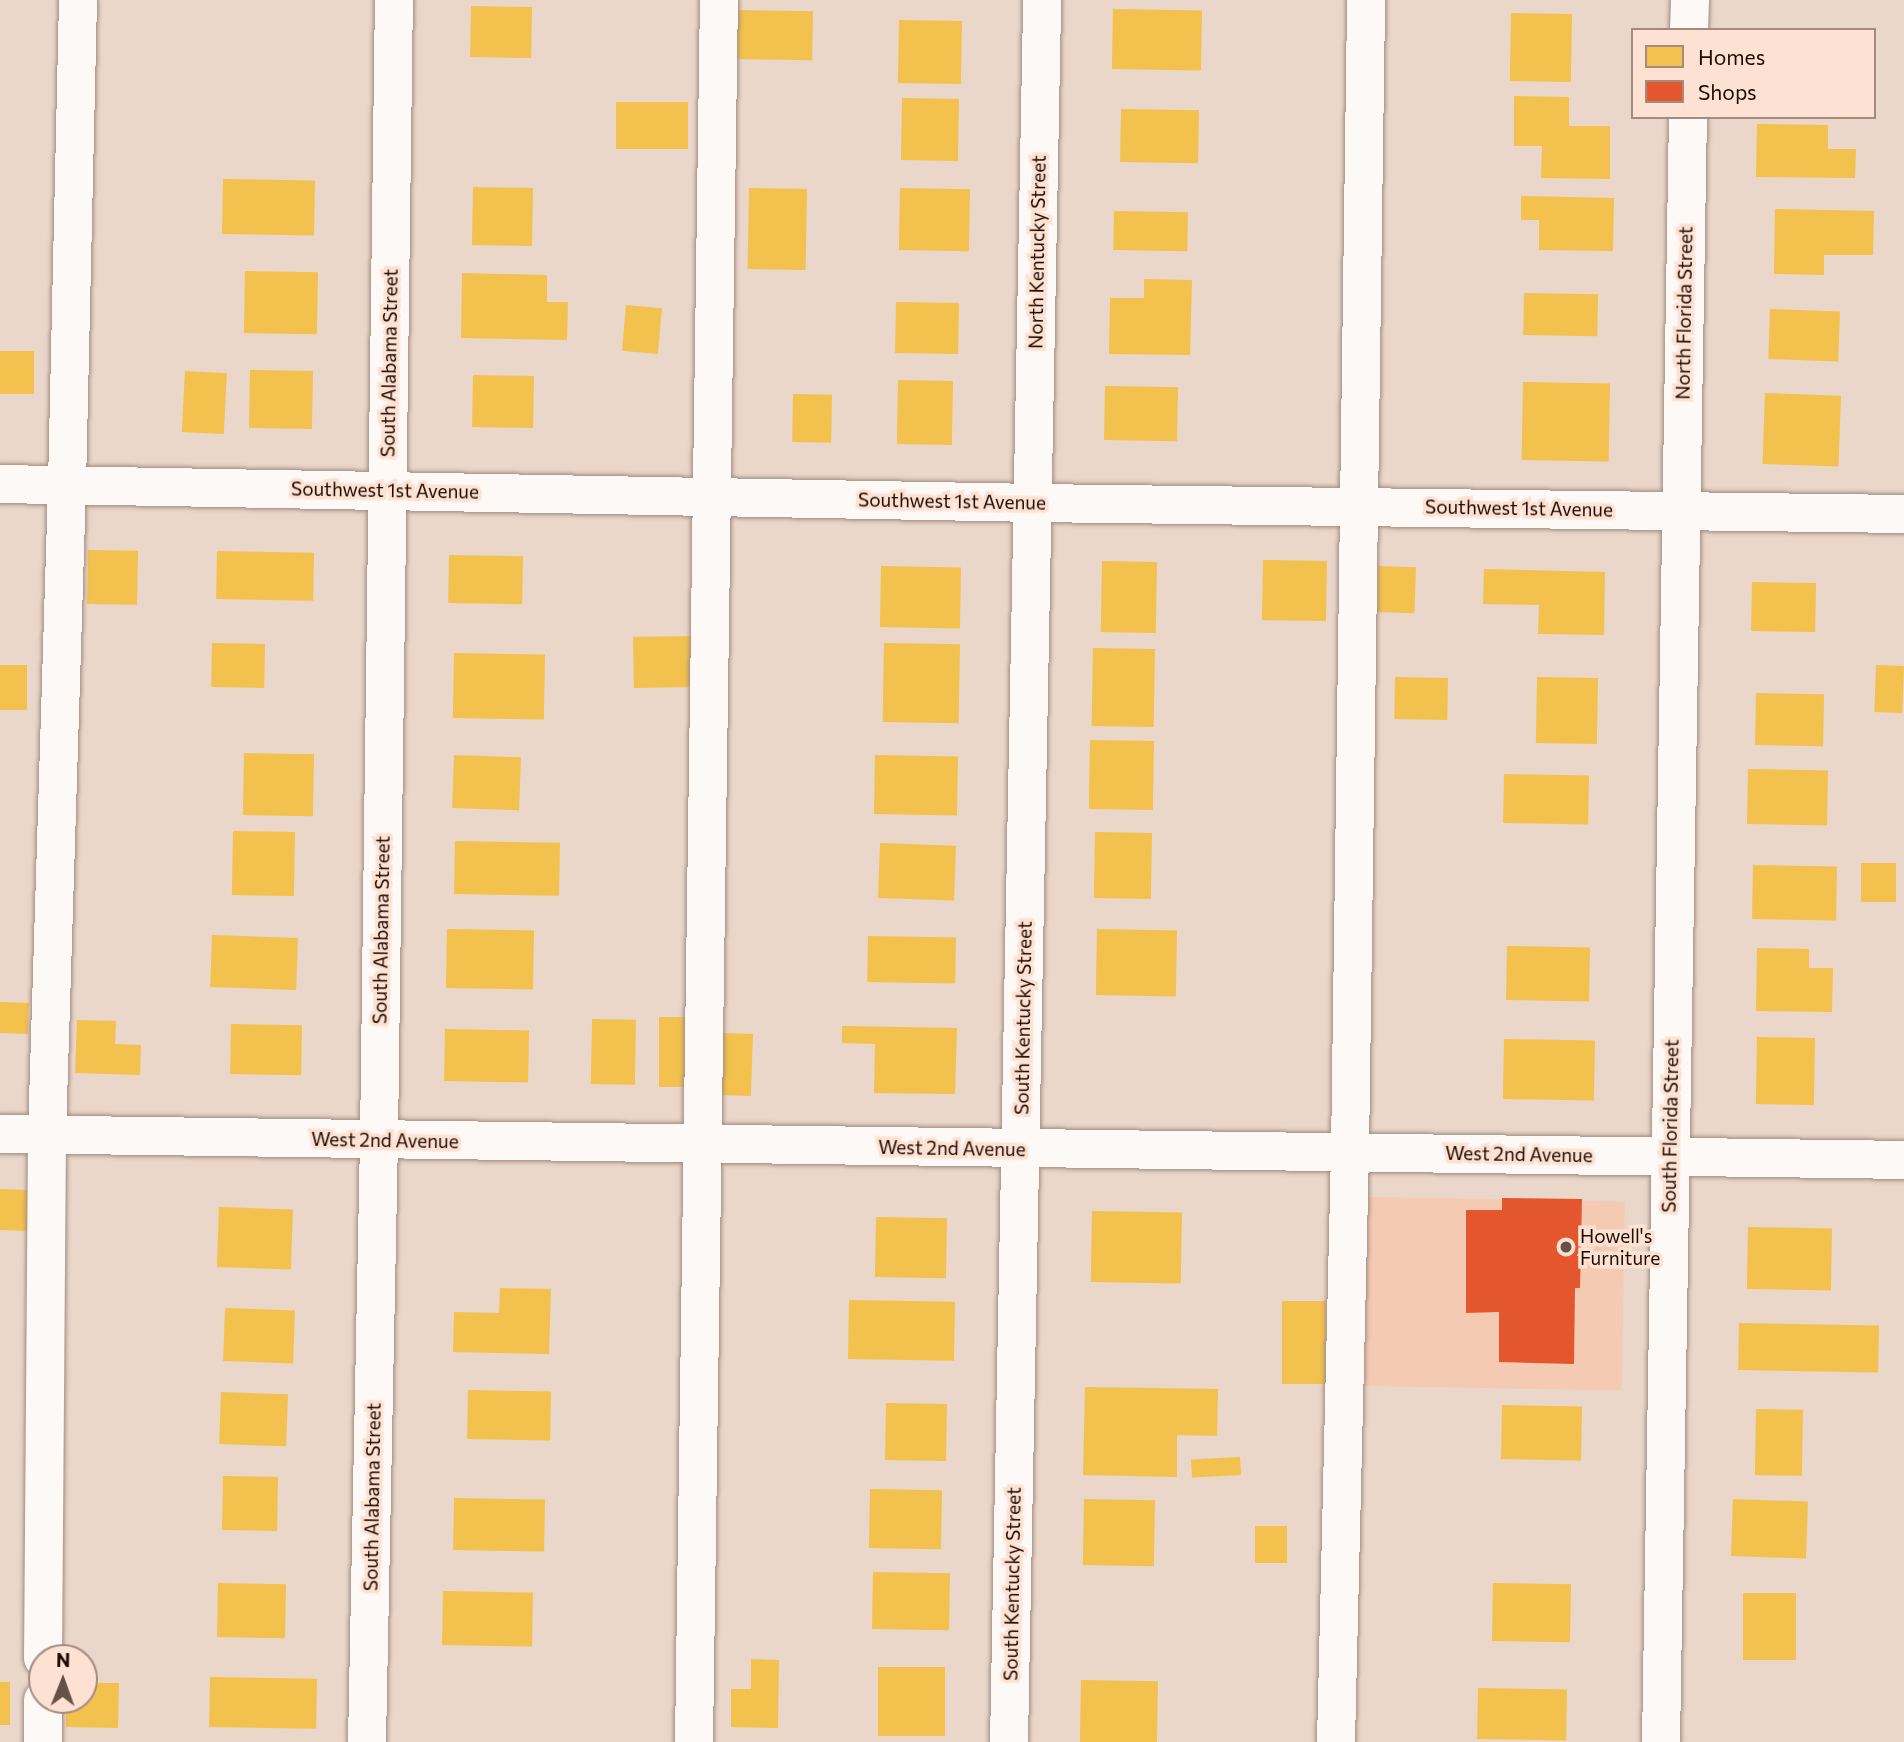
<!DOCTYPE html>
<html>
<head>
<meta charset="utf-8">
<style>
	body { margin:0 }
	#map { position:relative; width:1904px; height:1742px; overflow:hidden; background:#ebd6ca; font-family:Commissioner,sans-serif }
	div>[style] { position:absolute }
	[style*='--x'] { left:calc(var(--x)*1px); top:calc(var(--y)*1px); width:calc(var(--w)*1px); rotate:calc(var(--a)*1deg) }
	.built>* { inset:0; background:#f4cab3; transform-origin:0 0 }
	.homes>* { inset:0; background:#f2c14e; transform-origin:0 0 }
	.shops>* { inset:0; background:#e4572e }
	.roads { filter:drop-shadow(0 0 2px #a18c80) drop-shadow(0 0 2px #a18c80) }
	.minor>* { height:38px; margin:-19px; padding:0 19px; transform-origin:19px; border-radius:19px; background:#fcf9f7 }
	.dots>* { width:19px; height:19px; translate:-50% -50%; box-sizing:border-box; border:4px solid #fde2d3; border-radius:50% }
	span { translate:-50% -50%; white-space:nowrap; text-align:center; line-height:1.15; -webkit-text-stroke:7px #fde2d3; paint-order:stroke }
	.street-label { font-size:19px; color:#1e0900 }
	.poi-label { font-size:19px; color:#1e0900 }
	.left { translate:0 -50%; text-align:left }
	.legend { position:absolute; left:1631px; top:28px; width:245px; height:91px; box-sizing:border-box; background:#fde2d3; border:2px solid #a48b7f; margin:0; padding:9px 12px; list-style:none; font-size:21px; color:#1e0900 }
	.legend li { display:flex; align-items:center; gap:14px; height:35px }
	.legend b { width:35px; border:2px solid #a48b7f }
	.north { position:absolute; left:28px; top:1644px; width:70px; height:70px; box-sizing:border-box; background:#fde2d3; border:2px solid #a48b7f; border-radius:50%; rotate:1deg; font-size:19px; font-weight:700; line-height:28px; text-align:center; color:#1e0900 }
	.north::after { content:''; display:block; margin:auto; width:24px; height:32px; background:#665147; clip-path:polygon(50% 0,100% 100%,50% 72%,0 100%) }
</style>
</head>
<body>
<div id="map">
	<div class="built">
		<div style="left:1368px;top:1197px;width:257px;height:189px;rotate:1deg"></div>
	</div>
	<div class="homes">
		<div style="left:471px;top:6px;width:61px;height:51px;rotate:1deg"></div>
		<div style="left:1113px;top:9px;width:89px;height:60px;rotate:1deg"></div>
		<div style="left:736px;top:10px;width:77px;height:49px;rotate:1deg"></div>
		<div style="left:1511px;top:13px;width:61px;height:68px;rotate:1deg"></div>
		<div style="left:899px;top:20px;width:63px;height:63px;rotate:1deg"></div>
		<div style="clip-path:polygon(1514px 96px,1569px 97px,1569px 126px,1610px 126px,1610px 179px,1541px 178px,1542px 146px,1514px 146px)"></div>
		<div style="left:902px;top:98px;width:57px;height:62px;rotate:1deg"></div>
		<div style="left:616px;top:102px;width:72px;height:47px"></div>
		<div style="left:1121px;top:109px;width:78px;height:53px;rotate:1deg"></div>
		<div style="clip-path:polygon(1757px 124px,1828px 125px,1828px 149px,1856px 149px,1855px 178px,1756px 177px)"></div>
		<div style="left:223px;top:179px;width:92px;height:55px;rotate:1deg"></div>
		<div style="left:473px;top:187px;width:60px;height:58px;rotate:1deg"></div>
		<div style="left:749px;top:188px;width:58px;height:81px;rotate:1deg"></div>
		<div style="left:900px;top:188px;width:70px;height:62px;rotate:1deg"></div>
		<div style="clip-path:polygon(1521px 196px,1614px 198px,1613px 251px,1539px 250px,1539px 220px,1521px 220px)"></div>
		<div style="clip-path:polygon(1775px 209px,1874px 211px,1873px 255px,1824px 255px,1824px 275px,1774px 274px)"></div>
		<div style="left:1114px;top:211px;width:74px;height:39px;rotate:1deg"></div>
		<div style="left:245px;top:271px;width:73px;height:62px;rotate:1deg"></div>
		<div style="clip-path:polygon(462px 273px,547px 275px,547px 302px,568px 302px,567px 340px,461px 338px)"></div>
		<div style="clip-path:polygon(1144px 279px,1192px 280px,1190px 355px,1109px 354px,1110px 298px,1144px 298px)"></div>
		<div style="left:1524px;top:293px;width:74px;height:42px;rotate:1deg"></div>
		<div style="left:896px;top:302px;width:63px;height:51px;rotate:1deg"></div>
		<div style="left:626px;top:305px;width:36px;height:46px;rotate:5deg"></div>
		<div style="left:1770px;top:309px;width:70px;height:50px;rotate:2deg"></div>
		<div style="left:0;top:351px;width:34px;height:43px"></div>
		<div style="left:250px;top:370px;width:63px;height:58px;rotate:1deg"></div>
		<div style="left:185px;top:371px;width:42px;height:61px;rotate:3deg"></div>
		<div style="left:473px;top:375px;width:61px;height:52px;rotate:1deg"></div>
		<div style="left:898px;top:380px;width:55px;height:64px;rotate:1deg"></div>
		<div style="left:1523px;top:382px;width:87px;height:78px;rotate:1deg"></div>
		<div style="left:1105px;top:386px;width:73px;height:54px;rotate:1deg"></div>
		<div style="left:1765px;top:393px;width:76px;height:71px;rotate:2deg"></div>
		<div style="left:793px;top:394px;width:39px;height:48px;rotate:1deg"></div>
		<div style="left:88px;top:550px;width:50px;height:54px;rotate:1deg"></div>
		<div style="left:217px;top:551px;width:97px;height:48px;rotate:1deg"></div>
		<div style="left:449px;top:555px;width:74px;height:48px;rotate:1deg"></div>
		<div style="left:1263px;top:560px;width:64px;height:60px;rotate:1deg"></div>
		<div style="left:1102px;top:561px;width:55px;height:71px;rotate:1deg"></div>
		<div style="left:881px;top:566px;width:80px;height:61px;rotate:1deg"></div>
		<div style="left:1378px;top:566px;width:38px;height:46px;rotate:2deg"></div>
		<div style="clip-path:polygon(1484px 569px,1605px 572px,1604px 635px,1538px 634px,1539px 605px,1483px 604px)"></div>
		<div style="left:1752px;top:582px;width:64px;height:49px;rotate:1deg"></div>
		<div style="left:692px;top:636px;width:51px;height:59px;rotate:89deg"></div>
		<div style="left:212px;top:643px;width:53px;height:44px;rotate:1deg"></div>
		<div style="left:884px;top:643px;width:76px;height:79px;rotate:1deg"></div>
		<div style="left:1093px;top:648px;width:62px;height:78px;rotate:1deg"></div>
		<div style="left:454px;top:653px;width:91px;height:65px;rotate:1deg"></div>
		<div style="left:0;top:665px;width:27px;height:45px"></div>
		<div style="left:1876px;top:665px;width:28px;height:47px;rotate:2deg"></div>
		<div style="left:1395px;top:677px;width:53px;height:42px;rotate:1deg"></div>
		<div style="left:1537px;top:677px;width:61px;height:66px;rotate:1deg"></div>
		<div style="left:1756px;top:693px;width:68px;height:52px;rotate:1deg"></div>
		<div style="left:1090px;top:740px;width:64px;height:69px;rotate:1deg"></div>
		<div style="left:244px;top:753px;width:70px;height:62px;rotate:1deg"></div>
		<div style="left:454px;top:755px;width:67px;height:53px;rotate:2deg"></div>
		<div style="left:875px;top:755px;width:83px;height:59px;rotate:1deg"></div>
		<div style="left:1748px;top:769px;width:80px;height:55px;rotate:1deg"></div>
		<div style="left:1504px;top:774px;width:85px;height:49px;rotate:1deg"></div>
		<div style="left:233px;top:831px;width:62px;height:64px;rotate:1deg"></div>
		<div style="left:1095px;top:832px;width:57px;height:66px;rotate:1deg"></div>
		<div style="left:455px;top:841px;width:105px;height:53px;rotate:1deg"></div>
		<div style="left:880px;top:843px;width:76px;height:55px;rotate:2deg"></div>
		<div style="left:1861px;top:863px;width:35px;height:39px"></div>
		<div style="left:1753px;top:865px;width:84px;height:54px;rotate:1deg"></div>
		<div style="left:447px;top:929px;width:87px;height:59px;rotate:1deg"></div>
		<div style="left:1097px;top:929px;width:80px;height:66px;rotate:1deg"></div>
		<div style="left:212px;top:935px;width:86px;height:52px;rotate:2deg"></div>
		<div style="left:868px;top:936px;width:88px;height:46px;rotate:1deg"></div>
		<div style="left:1507px;top:946px;width:83px;height:54px;rotate:1deg"></div>
		<div style="clip-path:polygon(1757px 948px,1809px 949px,1809px 968px,1833px 968px,1832px 1012px,1756px 1011px)"></div>
		<div style="left:0;top:1002px;width:29px;height:31px;rotate:2deg"></div>
		<div style="left:659px;top:1017px;width:27px;height:70px"></div>
		<div style="left:592px;top:1019px;width:44px;height:65px;rotate:1deg"></div>
		<div style="clip-path:polygon(77px 1020px,116px 1021px,115px 1044px,141px 1045px,140px 1075px,75px 1073px)"></div>
		<div style="left:231px;top:1024px;width:71px;height:50px;rotate:1deg"></div>
		<div style="clip-path:polygon(842px 1026px,957px 1028px,955px 1094px,874px 1093px,875px 1044px,842px 1043px)"></div>
		<div style="left:445px;top:1029px;width:84px;height:52px;rotate:1deg"></div>
		<div style="left:722px;top:1033px;width:31px;height:62px;rotate:2deg"></div>
		<div style="left:1757px;top:1037px;width:58px;height:67px;rotate:1deg"></div>
		<div style="left:1504px;top:1039px;width:91px;height:60px;rotate:1deg"></div>
		<div style="left:0;top:1189px;width:37px;height:41px;rotate:2deg"></div>
		<div style="left:219px;top:1207px;width:74px;height:60px;rotate:2deg"></div>
		<div style="left:1092px;top:1211px;width:90px;height:71px;rotate:1deg"></div>
		<div style="left:876px;top:1217px;width:71px;height:60px;rotate:1deg"></div>
		<div style="left:1748px;top:1227px;width:84px;height:62px;rotate:1deg"></div>
		<div style="clip-path:polygon(500px 1288px,551px 1289px,549px 1354px,453px 1352px,454px 1312px,499px 1313px)"></div>
		<div style="left:849px;top:1300px;width:106px;height:59px;rotate:1deg"></div>
		<div style="left:1282px;top:1301px;width:44px;height:83px"></div>
		<div style="left:225px;top:1308px;width:70px;height:53px;rotate:2deg"></div>
		<div style="left:1739px;top:1323px;width:140px;height:47px;rotate:1deg"></div>
		<div style="clip-path:polygon(1085px 1387px,1218px 1389px,1217px 1436px,1177px 1435px,1177px 1477px,1083px 1475px)"></div>
		<div style="left:468px;top:1390px;width:83px;height:49px;rotate:1deg"></div>
		<div style="left:221px;top:1392px;width:67px;height:52px;rotate:2deg"></div>
		<div style="left:886px;top:1403px;width:61px;height:57px;rotate:1deg"></div>
		<div style="left:1502px;top:1405px;width:80px;height:54px;rotate:1deg"></div>
		<div style="left:1756px;top:1409px;width:47px;height:66px;rotate:1deg"></div>
		<div style="left:1240px;top:1457px;width:18px;height:49px;rotate:87deg"></div>
		<div style="left:223px;top:1476px;width:55px;height:54px;rotate:1deg"></div>
		<div style="left:870px;top:1489px;width:72px;height:59px;rotate:1deg"></div>
		<div style="left:454px;top:1498px;width:91px;height:52px;rotate:1deg"></div>
		<div style="left:1084px;top:1499px;width:71px;height:66px;rotate:1deg"></div>
		<div style="left:1733px;top:1499px;width:75px;height:57px;rotate:2deg"></div>
		<div style="left:1255px;top:1526px;width:32px;height:37px"></div>
		<div style="left:873px;top:1572px;width:77px;height:57px;rotate:1deg"></div>
		<div style="left:218px;top:1583px;width:68px;height:54px;rotate:1deg"></div>
		<div style="left:1493px;top:1583px;width:78px;height:58px;rotate:1deg"></div>
		<div style="left:443px;top:1591px;width:90px;height:54px;rotate:1deg"></div>
		<div style="left:1743px;top:1593px;width:53px;height:67px"></div>
		<div style="clip-path:polygon(751px 1659px,779px 1660px,778px 1728px,731px 1727px,731px 1689px,751px 1689px)"></div>
		<div style="left:878px;top:1667px;width:67px;height:69px"></div>
		<div style="left:210px;top:1677px;width:107px;height:50px;rotate:1deg"></div>
		<div style="left:1081px;top:1680px;width:77px;height:62px;rotate:1deg"></div>
		<div style="left:0;top:1682px;width:10px;height:43px"></div>
		<div style="clip-path:polygon(84px 1683px,119px 1683px,118px 1728px,66px 1727px,66px 1700px,84px 1700px)"></div>
		<div style="left:1478px;top:1688px;width:89px;height:51px;rotate:1deg"></div>
	</div>
	<div class="shops">
		<div style="clip-path:polygon(1502px 1198px,1582px 1199px,1580px 1288px,1575px 1288px,1574px 1364px,1499px 1362px,1499px 1312px,1466px 1313px,1466px 1210px,1502px 1210px)"></div>
	</div>
	<div class="roads">
		<div class="minor">
			<div style="--x:1689;--y:30;--w:30;--a:-88"></div>
			<div style="--x:0;--y:484;--w:1032;--a:1.05"></div>
			<div style="--x:1032;--y:503;--w:872;--a:0.72"></div>
			<div style="--x:0;--y:1134;--w:1904;--a:0.78"></div>
			<div style="--x:43;--y:1658;--w:524;--a:-89.56"></div>
			<div style="--x:47;--y:1134;--w:649;--a:-88.23"></div>
			<div style="--x:67;--y:485;--w:485;--a:-88.7"></div>
			<div style="--x:43;--y:1742;--w:42;--a:-90"></div>
			<div style="--x:367;--y:1742;--w:603;--a:-88.86"></div>
			<div style="--x:379;--y:1139;--w:1139;--a:-89.25"></div>
			<div style="--x:694;--y:1742;--w:1742;--a:-89.18"></div>
			<div style="--x:1009;--y:1742;--w:1742;--a:-88.91"></div>
			<div style="--x:1336;--y:1742;--w:590;--a:-88.64"></div>
			<div style="--x:1350;--y:1152;--w:1152;--a:-89.2"></div>
			<div style="--x:1661;--y:1742;--w:1625;--a:-89.05"></div>
		</div>
	</div>
	<div class="dots">
		<div style="left:1566px;top:1247px;background:#665147"></div>
	</div>
	<div class="street-label">
		<span style="left:1037px;top:252px;rotate:-89deg">North Kentucky Street</span>
		<span style="left:1684px;top:313px;rotate:-89deg">North Florida Street</span>
		<span style="left:389px;top:363px;rotate:-89deg">South Alabama Street</span>
		<span style="left:385px;top:490px;rotate:1deg">Southwest 1st Avenue</span>
		<span style="left:952px;top:501px;rotate:1deg">Southwest 1st Avenue</span>
		<span style="left:1519px;top:508px;rotate:1deg">Southwest 1st Avenue</span>
		<span style="left:381px;top:930px;rotate:-89deg">South Alabama Street</span>
		<span style="left:1023px;top:1018px;rotate:-89deg">South Kentucky Street</span>
		<span style="left:1670px;top:1126px;rotate:-89deg">South Florida Street</span>
		<span style="left:385px;top:1140px;rotate:1deg">West 2nd Avenue</span>
		<span style="left:952px;top:1148px;rotate:1deg">West 2nd Avenue</span>
		<span style="left:1519px;top:1154px;rotate:1deg">West 2nd Avenue</span>
		<span style="left:372px;top:1497px;rotate:-89deg">South Alabama Street</span>
		<span style="left:1012px;top:1584px;rotate:-89deg">South Kentucky Street</span>
	</div>
	<div class="poi-label">
		<span class="left" style="left:1580px;top:1247px">Howell's<br>Furniture</span>
	</div>
	<ul class="legend">
	<li><b style="height:19px;background:#f2c14e"></b>Homes</li>
	<li><b style="height:19px;background:#e4572e"></b>Shops</li>
	</ul>
	<div class="north">N</div>
</div>
</body>
</html>
